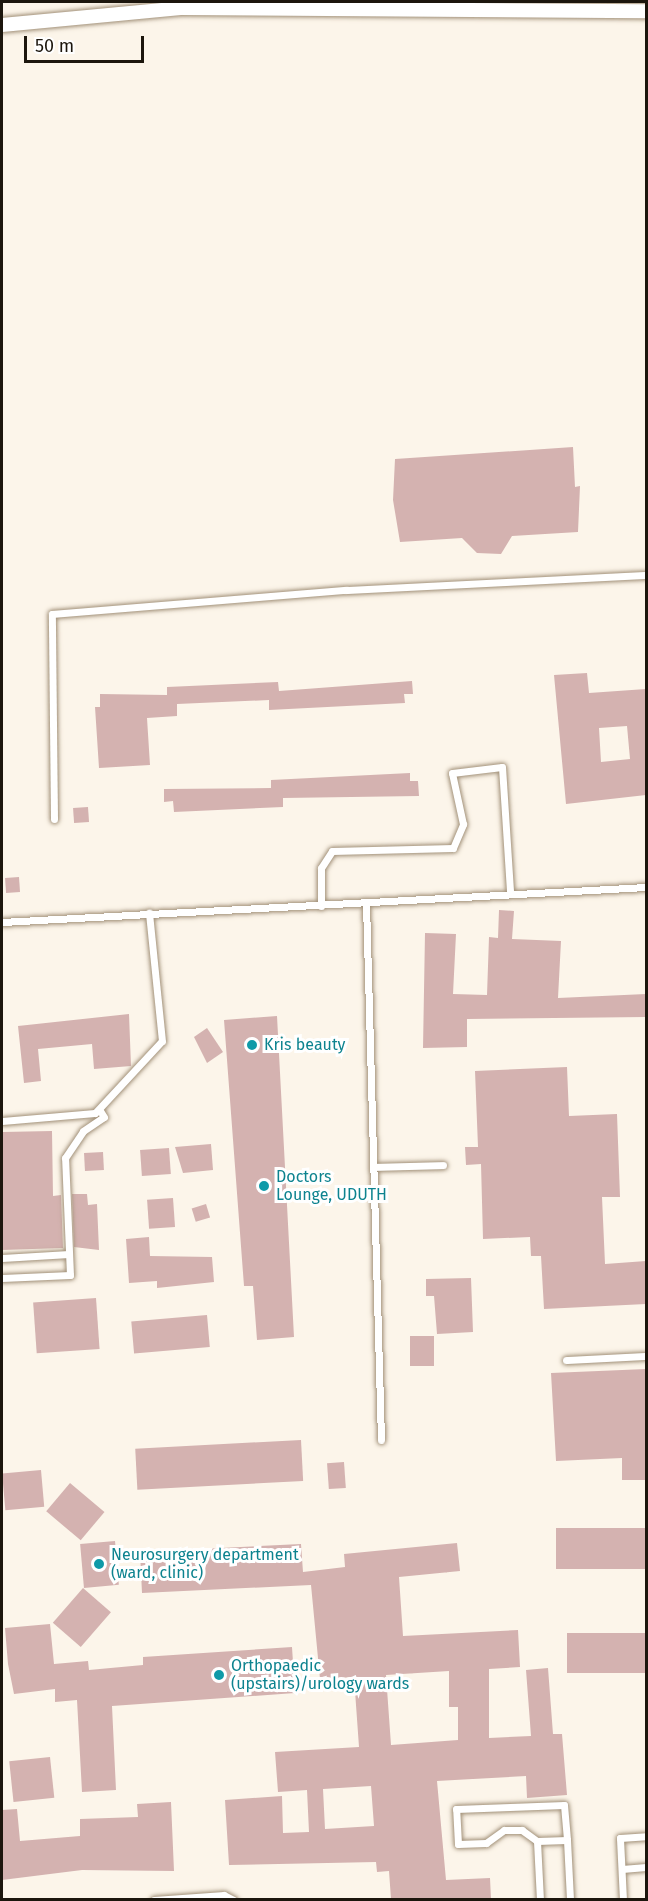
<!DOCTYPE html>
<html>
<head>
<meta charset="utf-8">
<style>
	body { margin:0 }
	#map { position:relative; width:648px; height:1901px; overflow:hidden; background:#fcf5ea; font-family:"Fira Sans",sans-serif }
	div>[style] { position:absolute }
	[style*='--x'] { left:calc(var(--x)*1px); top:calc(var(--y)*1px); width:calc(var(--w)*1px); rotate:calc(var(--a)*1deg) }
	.building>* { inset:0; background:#d4b2b0; transform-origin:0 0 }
	.roads { filter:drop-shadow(0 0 2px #a29179) drop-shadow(0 0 2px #a29179) }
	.lane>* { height:7px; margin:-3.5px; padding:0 3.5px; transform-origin:3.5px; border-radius:3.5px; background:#fff }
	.street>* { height:14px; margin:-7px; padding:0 7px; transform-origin:7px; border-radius:7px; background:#fff }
	.dots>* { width:16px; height:16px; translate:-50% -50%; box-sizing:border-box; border:3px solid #fff; border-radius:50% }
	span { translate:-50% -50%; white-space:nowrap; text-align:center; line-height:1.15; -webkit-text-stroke:6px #fff; paint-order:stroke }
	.culture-label { font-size:16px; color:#0d838f }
	.left { translate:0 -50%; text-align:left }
	.frame { position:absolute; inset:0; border:3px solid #1c160d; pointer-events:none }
	.scale { position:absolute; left:24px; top:36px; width:120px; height:27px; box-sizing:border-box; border:3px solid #1c160d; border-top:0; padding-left:8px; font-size:18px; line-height:21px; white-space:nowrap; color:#1c160d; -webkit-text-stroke:4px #fff; paint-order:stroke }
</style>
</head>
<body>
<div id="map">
	<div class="building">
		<div style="clip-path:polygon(573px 447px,575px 487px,580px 486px,578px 532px,512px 536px,501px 554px,477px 553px,462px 538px,400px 542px,393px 500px,395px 459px)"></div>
		<div style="clip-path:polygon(evenodd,587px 673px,589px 693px,646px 689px,646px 795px,566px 804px,554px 675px,587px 673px,627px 726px,630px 759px,601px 762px,599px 728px,627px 726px)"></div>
		<div style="clip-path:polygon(412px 681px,413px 694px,404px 694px,405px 703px,269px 710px,269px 700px,177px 704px,177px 716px,147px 718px,150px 765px,99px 768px,95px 707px,100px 707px,100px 694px,167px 695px,167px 687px,278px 682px,279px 691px)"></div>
		<div style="clip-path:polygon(410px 773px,410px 781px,418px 781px,419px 796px,283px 798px,283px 807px,174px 812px,173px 801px,164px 802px,164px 789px,271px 788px,271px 780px)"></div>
		<div style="left:88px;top:807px;width:15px;height:15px;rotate:86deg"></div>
		<div style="left:19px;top:877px;width:15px;height:14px;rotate:86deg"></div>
		<div style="clip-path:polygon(499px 910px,514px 911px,512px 939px,561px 941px,558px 998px,646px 994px,646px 1017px,467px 1019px,467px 1047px,423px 1048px,425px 933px,456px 934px,453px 994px,487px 995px,489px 937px,498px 938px)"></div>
		<div style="clip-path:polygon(129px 1014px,131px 1066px,94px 1069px,92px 1044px,38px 1049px,41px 1081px,24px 1083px,18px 1026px)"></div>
		<div style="clip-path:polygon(277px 1016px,294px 1337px,257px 1340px,253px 1286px,244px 1286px,224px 1020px)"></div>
		<div style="clip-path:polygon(207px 1028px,223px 1052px,207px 1063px,194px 1037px)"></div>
		<div style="clip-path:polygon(567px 1067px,569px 1116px,617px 1114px,620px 1197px,602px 1197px,605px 1264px,646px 1261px,646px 1304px,544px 1309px,541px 1256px,531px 1256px,530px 1237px,483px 1239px,481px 1164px,466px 1165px,465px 1147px,478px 1147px,475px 1071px)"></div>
		<div style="clip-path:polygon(52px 1131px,53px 1196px,61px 1195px,63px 1248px,2px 1250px,2px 1132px)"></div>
		<div style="clip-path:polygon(211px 1144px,213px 1170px,183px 1173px,175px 1147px)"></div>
		<div style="left:169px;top:1148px;width:26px;height:29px;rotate:86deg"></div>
		<div style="left:103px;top:1152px;width:18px;height:19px;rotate:87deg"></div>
		<div style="clip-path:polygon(72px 1194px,87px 1194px,88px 1205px,97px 1204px,99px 1250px,74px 1247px)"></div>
		<div style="left:173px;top:1198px;width:29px;height:26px;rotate:86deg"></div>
		<div style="left:206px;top:1204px;width:14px;height:15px;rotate:73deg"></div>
		<div style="clip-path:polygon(149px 1237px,150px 1256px,212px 1257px,214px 1282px,157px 1288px,157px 1281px,129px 1283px,126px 1239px)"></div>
		<div style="clip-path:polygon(471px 1278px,473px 1332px,437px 1334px,434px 1296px,426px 1296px,426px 1279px)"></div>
		<div style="left:96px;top:1298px;width:51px;height:63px;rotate:86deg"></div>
		<div style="left:207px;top:1315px;width:32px;height:76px;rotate:85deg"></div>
		<div style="left:434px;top:1336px;width:30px;height:24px;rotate:90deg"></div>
		<div style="clip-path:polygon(646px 1369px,646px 1480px,622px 1480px,622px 1458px,556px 1461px,551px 1373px)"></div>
		<div style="left:301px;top:1440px;width:41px;height:166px;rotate:87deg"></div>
		<div style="left:344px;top:1462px;width:26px;height:17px;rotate:86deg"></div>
		<div style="left:41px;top:1470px;width:37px;height:39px;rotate:85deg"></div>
		<div style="left:70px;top:1483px;width:45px;height:37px;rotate:40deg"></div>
		<div style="left:646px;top:1528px;width:41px;height:90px;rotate:90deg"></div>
		<div style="left:115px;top:1541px;width:44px;height:35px;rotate:85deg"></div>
		<div style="clip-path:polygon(evenodd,457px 1543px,460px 1571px,399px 1577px,403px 1636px,518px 1630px,520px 1667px,489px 1669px,489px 1738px,531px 1736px,526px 1670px,548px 1668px,553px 1734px,562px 1734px,567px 1795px,527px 1798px,526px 1776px,437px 1781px,446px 1880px,490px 1878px,491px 1899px,391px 1899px,389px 1871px,377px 1872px,376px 1862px,229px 1865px,225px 1800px,282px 1796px,283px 1833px,309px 1832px,307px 1790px,278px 1792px,275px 1752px,359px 1747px,354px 1677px,320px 1679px,311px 1585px,142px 1593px,140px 1552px,301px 1544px,303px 1572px,345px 1567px,344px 1554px,457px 1543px,449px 1671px,449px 1707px,458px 1707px,458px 1740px,391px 1745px,386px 1675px,449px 1671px,457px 1543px,371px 1786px,374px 1826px,325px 1829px,323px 1789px,371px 1786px)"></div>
		<div style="left:83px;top:1588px;width:37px;height:46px;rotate:41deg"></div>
		<div style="clip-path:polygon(50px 1624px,54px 1664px,88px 1661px,89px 1670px,143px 1665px,143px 1657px,292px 1647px,295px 1693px,112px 1706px,116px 1790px,82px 1792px,77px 1700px,55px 1702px,55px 1689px,14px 1694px,8px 1664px,5px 1628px)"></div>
		<div style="left:646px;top:1633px;width:40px;height:79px;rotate:90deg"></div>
		<div style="left:50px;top:1757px;width:41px;height:41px;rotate:84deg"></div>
		<div style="clip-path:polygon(171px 1802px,174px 1871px,82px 1870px,2px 1880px,2px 1810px,17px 1809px,20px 1841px,80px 1836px,80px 1819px,138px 1817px,137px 1804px)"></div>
	</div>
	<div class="roads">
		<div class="lane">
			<div style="--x:54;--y:819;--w:205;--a:-90.6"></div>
			<div style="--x:52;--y:614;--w:295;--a:-4.7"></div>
			<div style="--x:346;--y:590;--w:300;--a:-2.9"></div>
			<div style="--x:366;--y:903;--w:537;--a:88.4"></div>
			<div style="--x:321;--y:906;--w:38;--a:-90"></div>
			<div style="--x:321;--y:868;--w:20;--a:-57"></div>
			<div style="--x:332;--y:851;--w:121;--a:-1.4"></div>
			<div style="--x:453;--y:848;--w:26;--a:-67"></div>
			<div style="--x:463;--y:824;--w:52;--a:-102.2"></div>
			<div style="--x:452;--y:773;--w:50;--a:-6.8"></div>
			<div style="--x:502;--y:767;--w:125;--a:86.3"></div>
			<div style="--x:2;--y:922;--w:645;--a:-3.11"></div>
			<div style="--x:2;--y:1121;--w:93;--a:-4.9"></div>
			<div style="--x:95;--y:1113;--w:98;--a:-47.1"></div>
			<div style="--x:162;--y:1041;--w:129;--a:-95.8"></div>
			<div style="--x:375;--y:1167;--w:68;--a:-1.7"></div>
			<div style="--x:2;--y:1258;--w:67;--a:-3.4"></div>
			<div style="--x:2;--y:1278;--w:68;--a:-2.5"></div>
			<div style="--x:70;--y:1275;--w:117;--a:-92.4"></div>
			<div style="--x:65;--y:1158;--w:32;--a:-56"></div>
			<div style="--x:83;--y:1131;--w:25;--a:-34"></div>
			<div style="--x:104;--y:1117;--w:9;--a:-122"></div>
			<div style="--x:566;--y:1360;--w:80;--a:-2.9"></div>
			<div style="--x:567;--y:1840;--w:30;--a:178"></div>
			<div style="--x:537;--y:1841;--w:19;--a:-144"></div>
			<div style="--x:522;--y:1830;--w:18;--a:180"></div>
			<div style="--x:504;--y:1830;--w:22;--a:144"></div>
			<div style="--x:486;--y:1843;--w:28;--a:178"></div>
			<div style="--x:458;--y:1844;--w:35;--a:-93"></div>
			<div style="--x:456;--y:1809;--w:108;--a:-2.1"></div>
			<div style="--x:564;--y:1805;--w:35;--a:85"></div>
			<div style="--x:567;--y:1840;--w:60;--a:87.1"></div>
			<div style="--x:537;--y:1841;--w:59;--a:87.1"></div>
			<div style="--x:622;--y:1869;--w:24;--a:-5"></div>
			<div style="--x:154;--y:1900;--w:70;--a:-4.1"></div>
			<div style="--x:224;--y:1895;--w:11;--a:27"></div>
			<div style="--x:623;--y:1900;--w:62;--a:-92.8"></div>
			<div style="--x:620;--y:1838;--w:26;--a:-4"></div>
		</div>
		<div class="street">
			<div style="--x:2;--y:25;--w:182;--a:-5.4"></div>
			<div style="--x:183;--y:8;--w:463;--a:0.4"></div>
		</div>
	</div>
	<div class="dots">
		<div style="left:252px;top:1045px;background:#0f9aa8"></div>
		<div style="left:264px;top:1186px;background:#0f9aa8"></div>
		<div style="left:99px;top:1564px;background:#0f9aa8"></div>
		<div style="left:219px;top:1675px;background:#0f9aa8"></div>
	</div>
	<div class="culture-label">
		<span class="left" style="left:264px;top:1045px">Kris beauty</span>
		<span class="left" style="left:276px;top:1186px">Doctors<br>Lounge, UDUTH</span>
		<span class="left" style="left:111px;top:1564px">Neurosurgery department<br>(ward, clinic)</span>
		<span class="left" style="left:231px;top:1675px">Orthopaedic<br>(upstairs)/urology wards</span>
	</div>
	<div class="frame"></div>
	<div class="scale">50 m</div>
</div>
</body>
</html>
